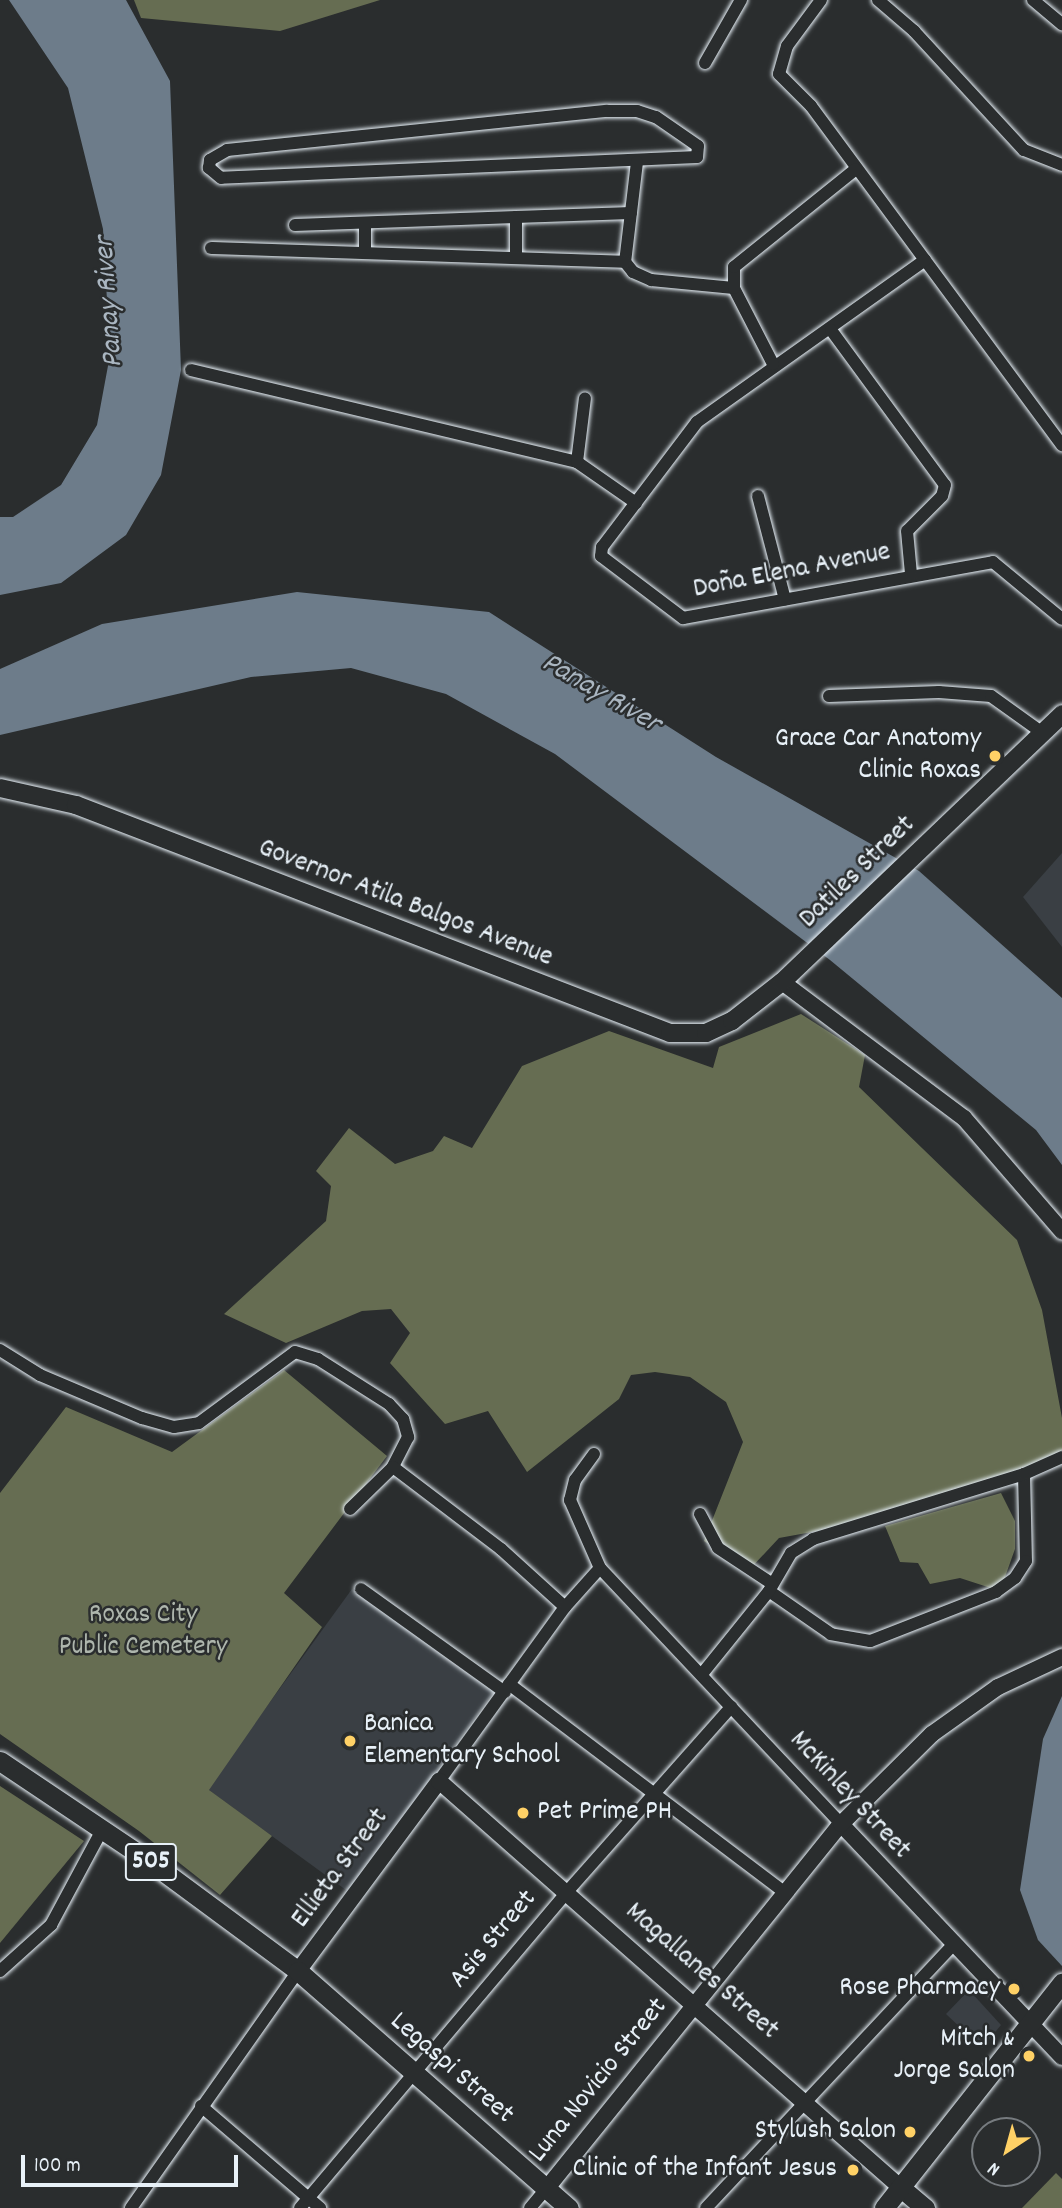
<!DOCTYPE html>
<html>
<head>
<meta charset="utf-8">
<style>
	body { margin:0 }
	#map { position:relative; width:1062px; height:2208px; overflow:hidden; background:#2a2d2e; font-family:Dekko,sans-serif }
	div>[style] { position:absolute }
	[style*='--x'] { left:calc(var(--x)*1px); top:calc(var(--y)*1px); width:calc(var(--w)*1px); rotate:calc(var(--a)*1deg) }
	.built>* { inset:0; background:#3a3f44; transform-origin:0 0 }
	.green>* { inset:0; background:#666d52 }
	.water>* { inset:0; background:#6d7c8a }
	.roads { filter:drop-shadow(0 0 2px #e8f1f8) drop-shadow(0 0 2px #e8f1f8) }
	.minor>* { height:12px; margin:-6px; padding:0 6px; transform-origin:6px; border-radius:6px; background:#2a2d2e }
	.tertiary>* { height:16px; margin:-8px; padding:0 8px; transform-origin:8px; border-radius:8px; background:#2a2d2e }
	.secondary>* { height:18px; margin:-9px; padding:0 9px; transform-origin:9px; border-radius:9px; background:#2a2d2e }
	.primary>* { height:19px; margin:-9.5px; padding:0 9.5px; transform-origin:9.5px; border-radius:9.5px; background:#2a2d2e }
	.dots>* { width:19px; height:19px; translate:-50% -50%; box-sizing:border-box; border:4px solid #2a2d2e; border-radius:50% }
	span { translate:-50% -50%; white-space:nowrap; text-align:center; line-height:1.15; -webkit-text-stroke:5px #2a2d2e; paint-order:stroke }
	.shield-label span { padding:2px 5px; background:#2a2d2e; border:2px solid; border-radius:5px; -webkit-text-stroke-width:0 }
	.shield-label { font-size:26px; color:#e8f1f8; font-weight:700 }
	.street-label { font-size:28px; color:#e8f1f8 }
	.poi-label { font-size:28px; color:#e8f1f8 }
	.right { translate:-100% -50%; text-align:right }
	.left { translate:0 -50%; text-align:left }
	.park-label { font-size:28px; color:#aeb6ad }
	.water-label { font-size:30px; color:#aab6c1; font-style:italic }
	.north { position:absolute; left:971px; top:2117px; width:70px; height:70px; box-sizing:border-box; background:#2a2d2e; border:2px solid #767b7f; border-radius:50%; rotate:216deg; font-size:19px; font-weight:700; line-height:28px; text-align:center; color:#e8f1f8 }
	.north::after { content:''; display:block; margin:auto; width:24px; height:32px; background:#ffd166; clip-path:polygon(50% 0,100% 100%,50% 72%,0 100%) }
	.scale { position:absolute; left:21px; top:2155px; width:217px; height:32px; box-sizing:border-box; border:4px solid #e8f1f8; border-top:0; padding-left:9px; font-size:21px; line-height:24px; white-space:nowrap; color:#e8f1f8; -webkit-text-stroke:5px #2a2d2e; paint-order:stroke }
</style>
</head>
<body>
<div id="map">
	<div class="built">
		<div style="clip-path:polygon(1062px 853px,1062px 947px,1023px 897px)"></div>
		<div style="left:352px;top:1589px;width:175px;height:247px;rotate:36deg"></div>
		<div style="clip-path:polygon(969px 1990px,1001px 2025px,982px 2048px,946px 2014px)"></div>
	</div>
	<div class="green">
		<div style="clip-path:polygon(134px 0,380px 0,280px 31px,141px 18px)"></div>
		<div style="clip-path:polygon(801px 1014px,865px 1055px,859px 1087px,1017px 1240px,1042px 1310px,1062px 1418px,1062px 1455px,995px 1481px,823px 1530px,779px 1538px,749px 1570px,704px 1541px,743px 1442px,726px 1402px,690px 1377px,655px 1372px,631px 1375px,619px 1399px,527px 1472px,488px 1411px,445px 1424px,390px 1363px,410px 1333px,391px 1309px,362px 1311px,286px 1343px,224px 1314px,326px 1221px,331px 1186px,316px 1171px,349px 1128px,395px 1164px,433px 1151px,444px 1136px,472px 1148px,522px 1066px,609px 1031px,713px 1068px,719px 1047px)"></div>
		<div style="clip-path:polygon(284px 1370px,387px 1456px,284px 1593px,322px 1627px,209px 1790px,272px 1836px,220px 1895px,139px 1831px,0 1734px,0 1493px,66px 1407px,172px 1452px)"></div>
		<div style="clip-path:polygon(1001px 1493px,1015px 1521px,1015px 1549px,1000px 1591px,960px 1578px,930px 1584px,918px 1563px,900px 1562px,885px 1526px)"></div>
		<div style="clip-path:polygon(0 1786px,84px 1841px,0 1943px)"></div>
		<div style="clip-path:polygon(1056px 2173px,1062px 2179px,1062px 2208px,1022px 2208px)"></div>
	</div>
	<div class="water">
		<div style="clip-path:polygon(9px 0,126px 0,170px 81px,181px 370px,161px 475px,126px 535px,61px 583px,0 595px,0 517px,13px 517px,61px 485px,97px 425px,110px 355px,103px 229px,68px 88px)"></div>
		<div style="clip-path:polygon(297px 592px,489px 612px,716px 757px,919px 871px,1062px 998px,1062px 1165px,1036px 1130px,830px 960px,555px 754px,446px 694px,351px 668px,251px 677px,0 735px,0 669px,102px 624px)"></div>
		<div style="clip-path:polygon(1062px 1696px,1062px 1966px,1038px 1940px,1020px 1890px,1043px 1739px)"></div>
	</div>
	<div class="roads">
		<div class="minor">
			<div style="--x:821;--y:0;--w:57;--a:126.5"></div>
			<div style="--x:787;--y:46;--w:29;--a:106"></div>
			<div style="--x:779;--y:74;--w:45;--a:45"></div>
			<div style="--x:811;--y:106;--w:422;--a:53.5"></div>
			<div style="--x:878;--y:0;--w:48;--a:40.7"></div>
			<div style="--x:914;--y:31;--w:162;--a:47.3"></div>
			<div style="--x:1024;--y:150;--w:41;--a:21.5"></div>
			<div style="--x:1033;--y:0;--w:38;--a:40"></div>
			<div style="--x:705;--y:63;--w:73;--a:-60.3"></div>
			<div style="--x:607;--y:111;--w:30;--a:0"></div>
			<div style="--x:637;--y:111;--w:20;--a:18"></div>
			<div style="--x:656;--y:117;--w:51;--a:34.6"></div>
			<div style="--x:698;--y:146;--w:11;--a:95"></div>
			<div style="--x:697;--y:157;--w:476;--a:177.5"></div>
			<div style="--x:221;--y:178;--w:16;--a:-140"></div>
			<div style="--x:209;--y:168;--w:8;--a:-83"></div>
			<div style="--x:210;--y:160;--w:20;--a:-30"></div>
			<div style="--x:227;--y:150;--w:382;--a:-5.9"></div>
			<div style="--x:637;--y:162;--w:101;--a:96.8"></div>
			<div style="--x:625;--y:262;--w:13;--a:51"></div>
			<div style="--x:633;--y:272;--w:20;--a:24"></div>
			<div style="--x:651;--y:280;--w:83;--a:5.5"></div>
			<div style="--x:516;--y:217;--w:115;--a:-2"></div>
			<div style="--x:295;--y:225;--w:221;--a:-2.1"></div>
			<div style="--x:516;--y:217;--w:40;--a:90"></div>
			<div style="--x:211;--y:248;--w:414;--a:1.9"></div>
			<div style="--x:365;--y:251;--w:28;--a:-90"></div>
			<div style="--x:925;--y:260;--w:280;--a:144.6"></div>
			<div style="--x:697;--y:422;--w:157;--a:127.2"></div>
			<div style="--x:602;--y:547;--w:9;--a:96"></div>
			<div style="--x:601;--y:556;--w:103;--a:37.1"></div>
			<div style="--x:683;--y:618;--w:315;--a:-10.2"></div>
			<div style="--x:993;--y:562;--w:89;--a:39.6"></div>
			<div style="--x:831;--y:330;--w:192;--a:53.7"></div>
			<div style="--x:945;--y:485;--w:11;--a:105"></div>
			<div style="--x:942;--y:496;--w:49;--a:135"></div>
			<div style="--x:907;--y:531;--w:43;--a:84.7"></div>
			<div style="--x:773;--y:364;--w:85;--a:-117.2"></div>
			<div style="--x:734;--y:288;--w:21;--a:-90"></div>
			<div style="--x:734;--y:267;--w:156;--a:-38.8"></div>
			<div style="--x:191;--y:370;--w:397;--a:13.4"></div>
			<div style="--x:577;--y:462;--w:72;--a:34.8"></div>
			<div style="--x:577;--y:462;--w:64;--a:-82.9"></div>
			<div style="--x:758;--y:496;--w:107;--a:75.4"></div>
			<div style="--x:829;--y:696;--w:110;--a:-2.1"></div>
			<div style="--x:939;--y:692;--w:52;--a:4.4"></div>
			<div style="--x:991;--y:696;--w:65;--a:35.6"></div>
			<div style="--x:0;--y:1350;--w:47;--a:32"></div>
			<div style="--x:40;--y:1375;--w:111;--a:22.9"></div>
			<div style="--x:142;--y:1418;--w:33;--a:16"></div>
			<div style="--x:174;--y:1427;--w:25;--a:-9"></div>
			<div style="--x:199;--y:1423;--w:119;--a:-36.5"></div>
			<div style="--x:295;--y:1352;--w:24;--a:17"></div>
			<div style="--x:318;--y:1359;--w:84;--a:32.4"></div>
			<div style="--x:389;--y:1404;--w:21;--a:47"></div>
			<div style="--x:403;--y:1419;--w:19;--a:74"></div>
			<div style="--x:408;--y:1437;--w:34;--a:117"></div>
			<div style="--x:393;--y:1467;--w:60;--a:135.7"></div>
			<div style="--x:594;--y:1454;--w:32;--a:126"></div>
			<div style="--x:575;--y:1480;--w:21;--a:104"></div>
			<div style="--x:570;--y:1500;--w:74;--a:66.2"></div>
			<div style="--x:600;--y:1568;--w:352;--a:46.7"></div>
			<div style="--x:393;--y:1467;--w:136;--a:37.2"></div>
			<div style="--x:501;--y:1549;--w:86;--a:42.2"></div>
			<div style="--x:1024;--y:1474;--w:87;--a:88.7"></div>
			<div style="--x:1026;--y:1561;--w:20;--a:123"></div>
			<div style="--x:1015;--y:1578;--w:24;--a:144"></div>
			<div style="--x:996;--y:1592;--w:135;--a:158.7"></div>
			<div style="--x:870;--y:1641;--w:40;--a:-170"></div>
			<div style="--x:831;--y:1634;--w:75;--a:-145.3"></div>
			<div style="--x:769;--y:1591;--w:44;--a:-59.9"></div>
			<div style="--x:791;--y:1553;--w:26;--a:-32"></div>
			<div style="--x:813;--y:1539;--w:221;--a:-17.1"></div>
			<div style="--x:1024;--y:1474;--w:42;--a:-24.1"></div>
			<div style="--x:700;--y:1514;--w:38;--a:62"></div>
			<div style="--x:718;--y:1548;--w:64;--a:33.4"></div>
			<div style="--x:361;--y:1589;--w:177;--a:35.6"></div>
			<div style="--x:702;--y:1674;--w:107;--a:-51.1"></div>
			<div style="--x:509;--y:1684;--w:346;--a:37.1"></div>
			<div style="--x:439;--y:1781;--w:215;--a:-54.1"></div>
			<div style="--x:565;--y:1607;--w:52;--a:-48.1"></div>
			<div style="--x:0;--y:1971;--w:69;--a:-42"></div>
			<div style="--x:51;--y:1925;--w:108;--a:-61.8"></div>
			<div style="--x:201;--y:2106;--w:157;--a:40.6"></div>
			<div style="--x:131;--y:2208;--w:290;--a:-54.8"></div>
			<div style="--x:300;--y:2208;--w:412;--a:-49.8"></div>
			<div style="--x:566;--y:1893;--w:249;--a:-48.4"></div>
			<div style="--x:530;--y:2208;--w:26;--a:-50"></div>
			<div style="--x:706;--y:2208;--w:361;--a:-46.8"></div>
		</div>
		<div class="tertiary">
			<div style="--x:782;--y:982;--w:227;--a:36.8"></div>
			<div style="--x:964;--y:1118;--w:150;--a:49.1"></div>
			<div style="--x:841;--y:1824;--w:321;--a:46.5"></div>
			<div style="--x:298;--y:1971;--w:237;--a:-53.4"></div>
			<div style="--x:439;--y:1781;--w:614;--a:41.37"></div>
			<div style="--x:547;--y:2188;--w:468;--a:-51.1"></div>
			<div style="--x:841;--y:1824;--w:128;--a:-44.7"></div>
			<div style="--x:932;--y:1734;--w:81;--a:-35.5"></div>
			<div style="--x:998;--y:1687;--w:71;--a:-25.1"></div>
		</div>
		<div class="secondary">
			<div style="--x:0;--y:788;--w:78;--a:12.6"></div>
			<div style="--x:76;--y:805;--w:636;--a:21"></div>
			<div style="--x:670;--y:1033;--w:36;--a:0"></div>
			<div style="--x:706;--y:1033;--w:29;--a:-25"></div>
			<div style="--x:732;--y:1021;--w:63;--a:-38"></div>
			<div style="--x:782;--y:982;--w:388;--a:-43.7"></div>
		</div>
		<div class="primary">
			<div style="--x:0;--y:1761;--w:178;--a:33.8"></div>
			<div style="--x:148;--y:1860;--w:187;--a:36.5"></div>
			<div style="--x:298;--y:1971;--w:360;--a:41.2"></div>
			<div style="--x:900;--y:2187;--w:33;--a:40"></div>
			<div style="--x:884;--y:2208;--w:287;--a:-51.7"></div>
		</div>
	</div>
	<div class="dots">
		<div style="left:995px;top:756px;background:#ffd166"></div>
		<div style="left:350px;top:1741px;background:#ffd166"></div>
		<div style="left:523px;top:1813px;background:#ffd166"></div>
		<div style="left:1014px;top:1989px;background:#ffd166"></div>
		<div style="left:1029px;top:2056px;background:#ffd166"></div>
		<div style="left:910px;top:2132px;background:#ffd166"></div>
		<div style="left:853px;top:2170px;background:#ffd166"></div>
	</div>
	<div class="shield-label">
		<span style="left:151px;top:1862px">505</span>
	</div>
	<div class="street-label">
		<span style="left:792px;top:572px;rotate:-11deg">Doña Elena Avenue</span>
		<span style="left:858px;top:873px;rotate:-44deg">Datiles Street</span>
		<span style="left:405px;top:904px;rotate:21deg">Governor Atila Balgos Avenue</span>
		<span style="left:849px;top:1796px;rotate:47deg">McKinley Street</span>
		<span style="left:341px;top:1869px;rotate:-53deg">Ellieta Street</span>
		<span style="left:494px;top:1940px;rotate:-50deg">Asis Street</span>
		<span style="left:701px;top:1972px;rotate:41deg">Magallanes Street</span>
		<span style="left:451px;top:2069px;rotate:41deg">Legaspi Street</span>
		<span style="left:599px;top:2081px;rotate:-51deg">Luna Novicio Street</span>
	</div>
	<div class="poi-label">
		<span class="right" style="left:981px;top:756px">Grace Car Anatomy<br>Clinic Roxas</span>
		<span class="left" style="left:364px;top:1741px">Banica<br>Elementary School</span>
		<span class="left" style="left:537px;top:1813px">Pet Prime PH</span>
		<span class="right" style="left:1000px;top:1989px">Rose Pharmacy</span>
		<span class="right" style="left:1015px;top:2056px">Mitch &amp;<br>Jorge Salon</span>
		<span class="right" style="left:896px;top:2132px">Stylush Salon</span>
		<span class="right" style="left:837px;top:2170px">Clinic of the Infant Jesus</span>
	</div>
	<div class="park-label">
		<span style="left:143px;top:1632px">Roxas City<br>Public Cemetery</span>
	</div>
	<div class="water-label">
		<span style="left:111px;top:302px;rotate:-94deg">Panay River</span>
		<span style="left:600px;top:695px;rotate:30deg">Panay River</span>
	</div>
	<div class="north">N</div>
	<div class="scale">100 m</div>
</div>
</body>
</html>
